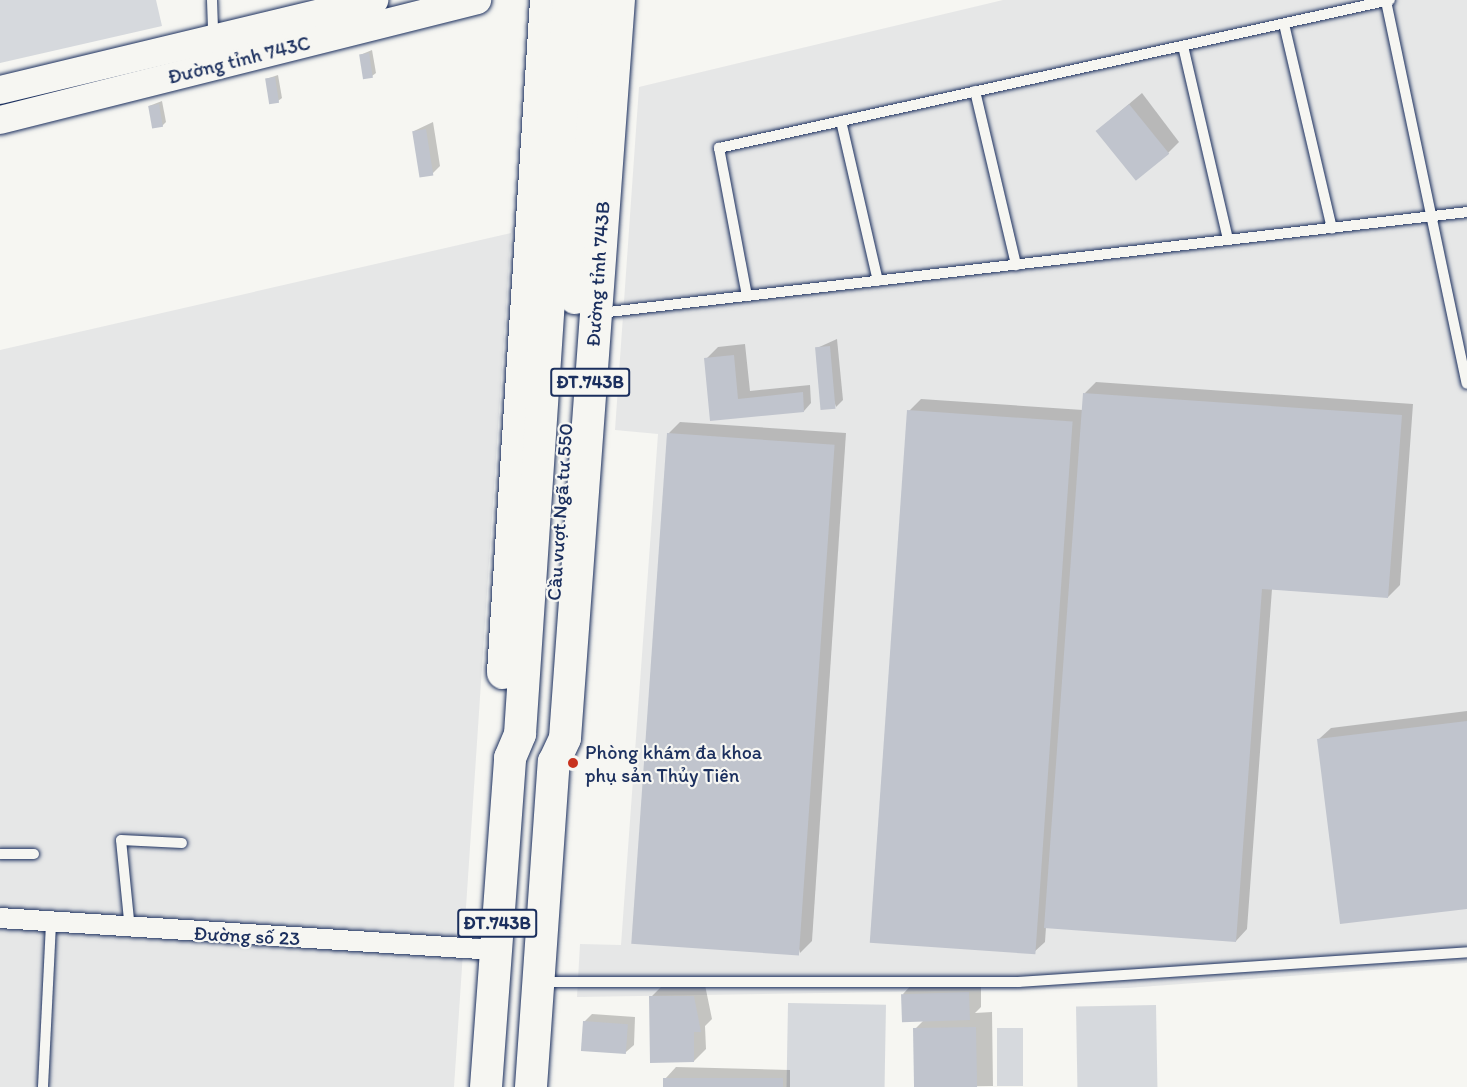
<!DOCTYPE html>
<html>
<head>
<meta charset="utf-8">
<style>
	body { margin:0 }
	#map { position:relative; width:1467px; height:1087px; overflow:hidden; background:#f6f6f2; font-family:Itim,sans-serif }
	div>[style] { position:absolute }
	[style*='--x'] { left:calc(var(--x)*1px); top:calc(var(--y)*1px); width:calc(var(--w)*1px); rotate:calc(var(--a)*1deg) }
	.built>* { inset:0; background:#e6e7e7 }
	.green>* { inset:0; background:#d6d9dd; transform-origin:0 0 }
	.shadow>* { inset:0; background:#0003 }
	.building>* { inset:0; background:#c0c4cd; transform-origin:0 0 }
	.roads { filter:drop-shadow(0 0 2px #1b2f5e) drop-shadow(0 0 2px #1b2f5e) }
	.lane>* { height:10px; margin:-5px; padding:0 5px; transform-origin:5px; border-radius:5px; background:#f6f6f2 }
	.street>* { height:20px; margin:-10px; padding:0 10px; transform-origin:10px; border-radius:10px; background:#f6f6f2 }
	.secondary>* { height:28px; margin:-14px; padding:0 14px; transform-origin:14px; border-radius:14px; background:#f6f6f2 }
	.primary>* { height:32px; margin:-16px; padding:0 16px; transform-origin:16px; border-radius:16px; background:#f6f6f2 }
	.dots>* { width:16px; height:16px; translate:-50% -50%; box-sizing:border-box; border:3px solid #f6f6f2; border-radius:50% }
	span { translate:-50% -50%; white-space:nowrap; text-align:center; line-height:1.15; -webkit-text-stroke:4.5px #f6f6f2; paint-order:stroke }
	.shield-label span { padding:2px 4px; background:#f6f6f2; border:2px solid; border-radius:4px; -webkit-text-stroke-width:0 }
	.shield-label { font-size:18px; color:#1b2f5e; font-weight:700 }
	.street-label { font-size:20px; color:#1b2f5e }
	.poi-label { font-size:20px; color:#1b2f5e }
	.left { translate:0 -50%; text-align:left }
</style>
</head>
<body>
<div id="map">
	<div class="built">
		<div style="clip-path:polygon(1003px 0,1467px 0,1467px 963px,1127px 988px,577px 997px,580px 944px,621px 945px,658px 434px,615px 430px,639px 87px)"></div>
		<div style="clip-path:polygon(511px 233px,454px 1087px,0 1087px,0 350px)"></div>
	</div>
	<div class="green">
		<div style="clip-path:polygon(0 0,156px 0,162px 26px,0 63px)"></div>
		<div style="left:788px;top:1003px;width:98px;height:84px;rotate:1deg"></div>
		<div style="left:1156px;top:1005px;width:82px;height:80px;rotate:89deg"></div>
		<div style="left:997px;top:1028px;width:26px;height:58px"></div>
	</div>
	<div class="shadow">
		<div style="clip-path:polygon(372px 50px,376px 73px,372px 76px,360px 55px)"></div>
		<div style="clip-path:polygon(278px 75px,282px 98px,278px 101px,266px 79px)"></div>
		<div style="clip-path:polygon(1142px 93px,1179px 142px,1168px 153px,1097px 131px)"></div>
		<div style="clip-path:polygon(162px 101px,166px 122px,162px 126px,149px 106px)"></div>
		<div style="clip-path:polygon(433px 122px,440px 166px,432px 174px,414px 131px)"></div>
		<div style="clip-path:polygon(837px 339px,843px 400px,836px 407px,817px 348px)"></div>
		<div style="clip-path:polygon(745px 344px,750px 391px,810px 385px,811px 403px,804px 411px,711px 419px,706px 359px,718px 347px)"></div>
		<div style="clip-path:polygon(1096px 382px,1413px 404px,1400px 585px,1388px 597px,1272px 589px,1247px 929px,1236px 941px,1046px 927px,1045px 942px,1033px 953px,909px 411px,921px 399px,1083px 410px,1085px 393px)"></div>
		<div style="clip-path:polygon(680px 422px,846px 433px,812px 941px,800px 953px,668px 434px)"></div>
		<div style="clip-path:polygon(1467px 711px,1467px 907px,1319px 739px,1331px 728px)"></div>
		<div style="clip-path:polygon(981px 981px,981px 1007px,975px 1013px,992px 1012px,993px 1086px,916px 1087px,915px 1029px,925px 1019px,903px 994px,914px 982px)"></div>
		<div style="clip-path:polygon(663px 985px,705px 985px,712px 1019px,705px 1026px,706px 1049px,694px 1061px,651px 997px)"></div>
		<div style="clip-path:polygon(592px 1014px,635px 1017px,634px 1045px,626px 1052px,584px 1022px)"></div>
		<div style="clip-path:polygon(676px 1067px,790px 1070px,790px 1087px,665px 1087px,665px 1079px)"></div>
	</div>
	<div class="building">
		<div style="left:369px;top:53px;width:25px;height:10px;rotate:81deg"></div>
		<div style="left:275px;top:77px;width:26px;height:10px;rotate:81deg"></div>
		<div style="left:159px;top:104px;width:23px;height:11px;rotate:80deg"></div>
		<div style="left:1129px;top:104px;width:64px;height:43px;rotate:51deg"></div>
		<div style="left:426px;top:129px;width:47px;height:14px;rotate:81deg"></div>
		<div style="left:830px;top:346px;width:63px;height:15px;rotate:85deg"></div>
		<div style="clip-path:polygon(734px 355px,738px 399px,803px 392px,804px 412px,710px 421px,704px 358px)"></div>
		<div style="clip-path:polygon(1083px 393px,1402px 415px,1388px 598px,1262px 589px,1236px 942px,1044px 928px)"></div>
		<div style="left:907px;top:410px;width:166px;height:534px;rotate:4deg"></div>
		<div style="left:667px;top:433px;width:168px;height:512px;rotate:4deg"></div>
		<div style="clip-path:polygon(1467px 721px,1467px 909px,1340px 924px,1317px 739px)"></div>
		<div style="left:969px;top:992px;width:28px;height:68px;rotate:88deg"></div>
		<div style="clip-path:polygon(649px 996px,694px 996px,701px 1032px,694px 1032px,694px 1062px,650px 1063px)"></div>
		<div style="left:583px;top:1021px;width:45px;height:30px;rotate:4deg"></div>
		<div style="left:976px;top:1027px;width:60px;height:63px;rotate:89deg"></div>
		<div style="left:663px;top:1078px;width:120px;height:9px"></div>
	</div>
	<div class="roads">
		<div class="lane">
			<div style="--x:212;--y:0;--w:38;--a:88"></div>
			<div style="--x:1386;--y:1;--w:391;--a:78.1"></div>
			<div style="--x:1284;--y:24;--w:210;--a:76.8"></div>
			<div style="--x:1183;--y:46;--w:199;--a:76.9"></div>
			<div style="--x:975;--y:91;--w:179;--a:76.7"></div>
			<div style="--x:841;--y:121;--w:164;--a:77"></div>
			<div style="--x:747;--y:296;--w:151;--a:-100.7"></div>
			<div style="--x:719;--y:148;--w:687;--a:-12.44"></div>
			<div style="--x:600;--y:313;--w:873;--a:-6.64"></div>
			<div style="--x:0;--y:854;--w:34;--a:0"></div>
			<div style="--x:130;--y:930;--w:90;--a:-95.7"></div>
			<div style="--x:121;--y:840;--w:61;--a:2.8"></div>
			<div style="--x:541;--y:982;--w:478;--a:0"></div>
			<div style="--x:1019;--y:982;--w:449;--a:-3.8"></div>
			<div style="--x:43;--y:1087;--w:165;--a:-87.2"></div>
		</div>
		<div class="street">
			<div style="--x:0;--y:918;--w:496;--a:3.7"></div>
		</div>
		<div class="secondary">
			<div style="--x:0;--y:90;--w:385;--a:-13.5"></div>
			<div style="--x:0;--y:120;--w:492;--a:-14.1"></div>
		</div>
		<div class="primary">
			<div style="--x:575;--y:298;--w:299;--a:-86.4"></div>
			<div style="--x:503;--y:673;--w:674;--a:-86.34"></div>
			<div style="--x:486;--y:1087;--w:330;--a:-85.8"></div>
			<div style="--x:510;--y:758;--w:26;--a:-67"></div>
			<div style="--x:520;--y:734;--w:736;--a:-86.18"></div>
			<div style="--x:531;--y:1087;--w:326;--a:-86"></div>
			<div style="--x:554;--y:762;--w:26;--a:-65"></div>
			<div style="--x:565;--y:738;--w:740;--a:-85.82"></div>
		</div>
	</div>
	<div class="dots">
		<div style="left:573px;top:763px;background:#c8321e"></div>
	</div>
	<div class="shield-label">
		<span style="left:590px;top:382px">ĐT.743B</span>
		<span style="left:497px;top:923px">ĐT.743B</span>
	</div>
	<div class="street-label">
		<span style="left:239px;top:60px;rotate:-14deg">Đường tỉnh 743C</span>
		<span style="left:598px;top:274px;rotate:-86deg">Đường tỉnh 743B</span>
		<span style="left:560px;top:512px;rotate:-86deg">Cầu vượt Ngã tư 550</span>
		<span style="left:247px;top:936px;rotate:3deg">Đường số 23</span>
	</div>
	<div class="poi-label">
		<span class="left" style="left:585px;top:764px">Phòng khám đa khoa<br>phụ sản Thủy Tiên</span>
	</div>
</div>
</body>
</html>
